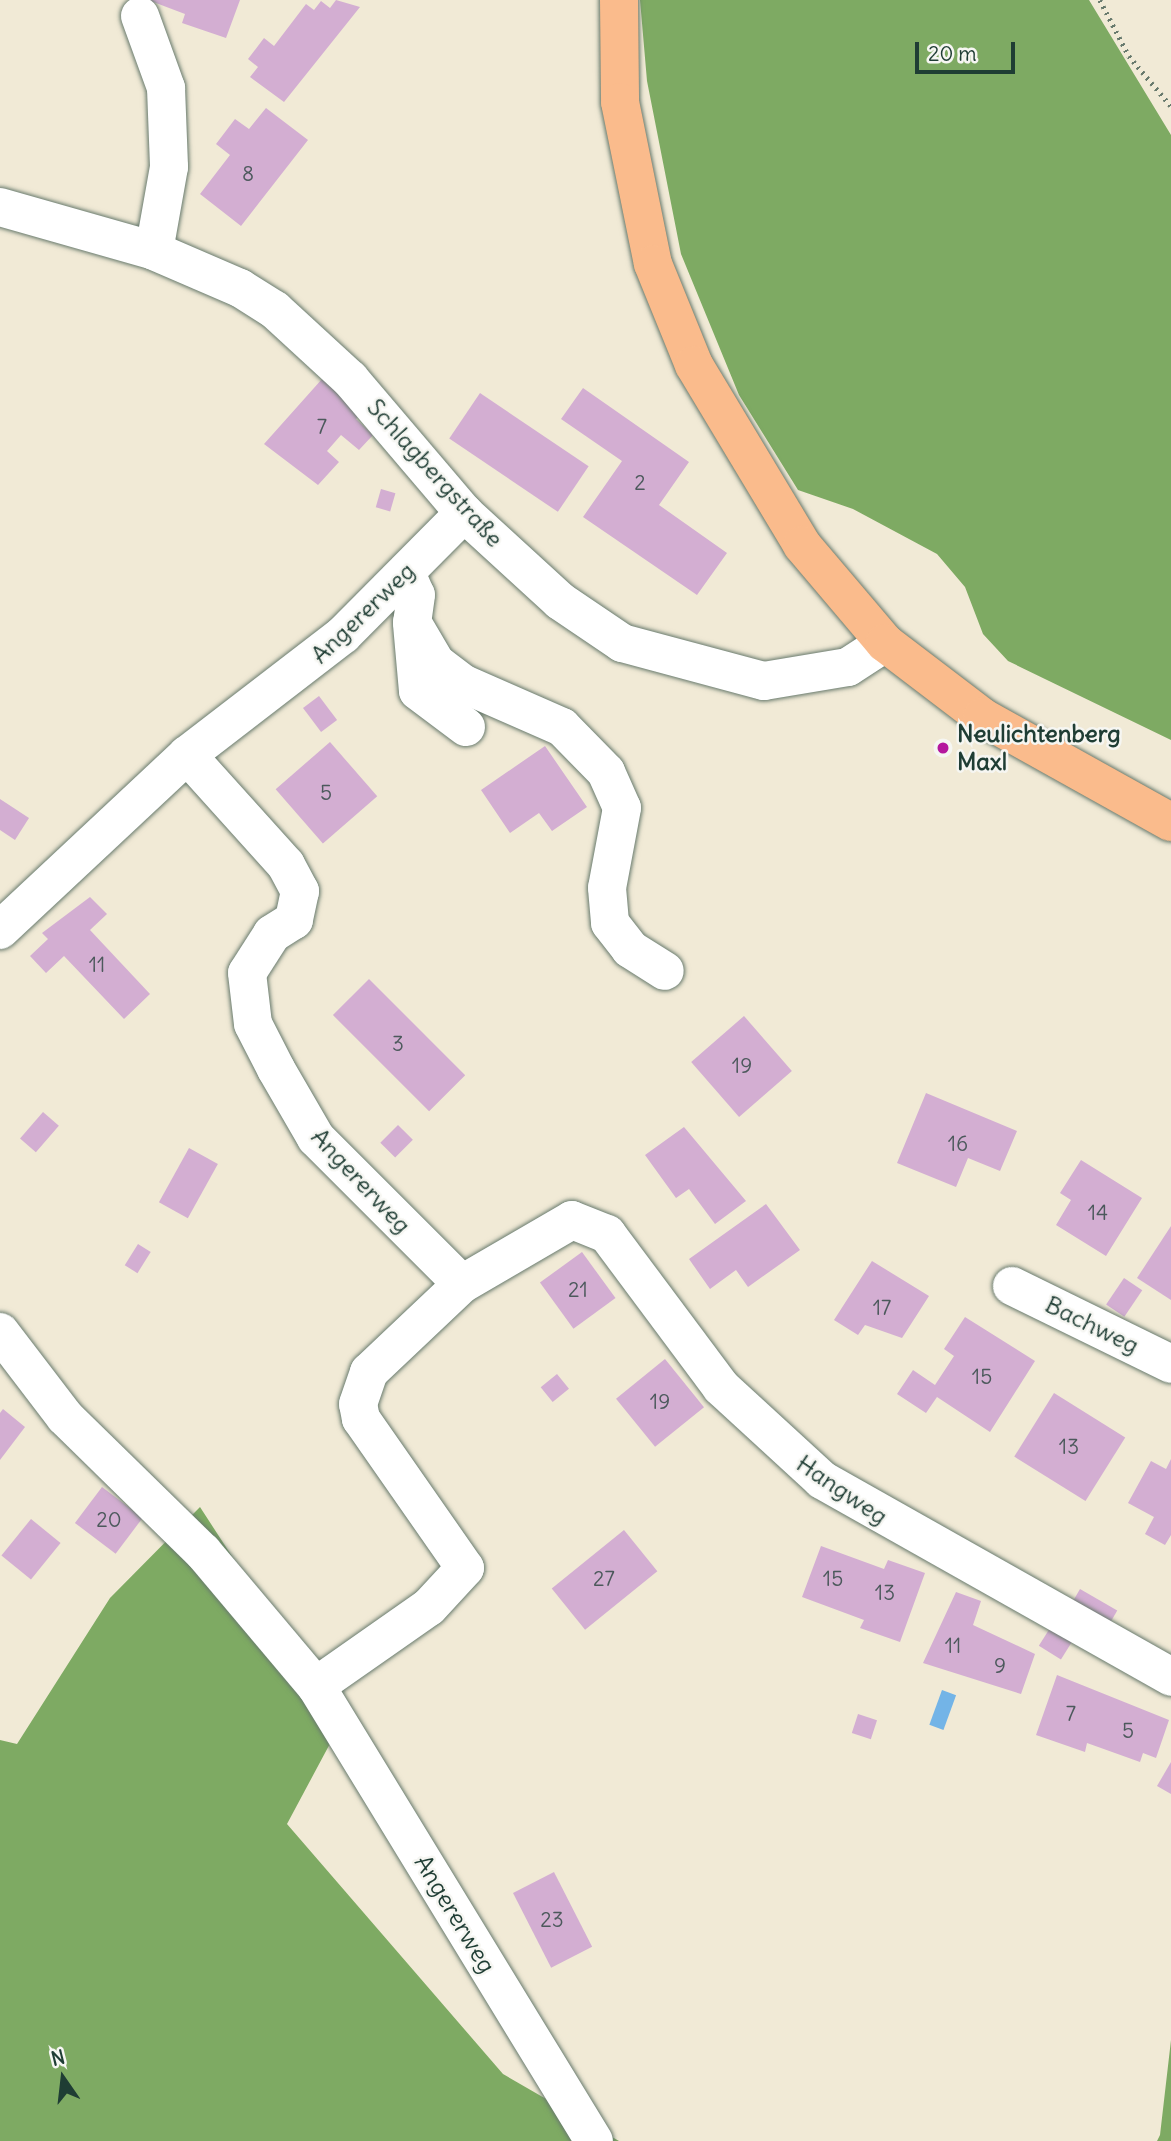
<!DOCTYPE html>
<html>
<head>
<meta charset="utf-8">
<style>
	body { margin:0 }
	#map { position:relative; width:1171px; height:2141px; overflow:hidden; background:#f1ead6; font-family:Delius,sans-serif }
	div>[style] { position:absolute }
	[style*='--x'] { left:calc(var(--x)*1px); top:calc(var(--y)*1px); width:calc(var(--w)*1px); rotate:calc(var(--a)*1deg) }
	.forest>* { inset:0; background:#7eaa63 }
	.water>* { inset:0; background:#73b4e7; transform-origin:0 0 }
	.building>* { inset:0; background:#d3aed2; transform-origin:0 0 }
	.path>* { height:4.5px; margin-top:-2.25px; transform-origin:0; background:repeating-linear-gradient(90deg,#687a6d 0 2px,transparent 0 7px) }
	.roads { filter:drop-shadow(0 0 2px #687a6d) drop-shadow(0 0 2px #687a6d) }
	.minor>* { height:38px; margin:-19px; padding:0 19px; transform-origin:19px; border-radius:19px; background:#fff }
	.major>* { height:38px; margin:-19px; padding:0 19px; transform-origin:19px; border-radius:19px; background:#fabb8c }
	.dots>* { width:19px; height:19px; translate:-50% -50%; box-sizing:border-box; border:4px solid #f6f6f2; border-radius:50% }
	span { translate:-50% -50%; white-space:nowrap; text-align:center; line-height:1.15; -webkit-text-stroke:5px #f6f6f2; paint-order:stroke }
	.number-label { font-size:21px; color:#4c595c }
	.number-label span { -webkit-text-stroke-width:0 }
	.street-label { font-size:24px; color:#1f3d34 }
	.poi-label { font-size:24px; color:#1f3d34; font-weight:700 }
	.left { translate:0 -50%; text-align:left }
	.north { position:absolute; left:28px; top:2043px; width:70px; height:70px; -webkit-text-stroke:5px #f6f6f2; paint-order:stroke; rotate:346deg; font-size:19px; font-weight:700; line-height:28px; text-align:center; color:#1f3d34 }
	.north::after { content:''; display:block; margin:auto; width:24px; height:32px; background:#1f3d34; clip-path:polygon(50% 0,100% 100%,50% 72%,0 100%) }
	.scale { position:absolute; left:915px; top:42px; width:100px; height:32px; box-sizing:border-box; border:4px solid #1f3d34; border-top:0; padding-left:9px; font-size:21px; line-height:24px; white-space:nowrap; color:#1f3d34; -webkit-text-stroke:5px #f6f6f2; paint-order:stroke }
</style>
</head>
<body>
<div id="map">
	<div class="forest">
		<div style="clip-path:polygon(640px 0,1089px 0,1171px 135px,1171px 740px,1008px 661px,983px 634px,965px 587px,937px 554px,853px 509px,798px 490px,739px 395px,681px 254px,647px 81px)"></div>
		<div style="clip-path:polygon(200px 1507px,316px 1686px,333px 1738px,287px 1824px,503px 2074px,619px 2141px,0 2141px,0 1740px,17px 1744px,110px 1598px)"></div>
		<div style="clip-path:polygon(1171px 2040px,1171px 2141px,1157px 2141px,1160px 2135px)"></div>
	</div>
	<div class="water">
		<div style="left:942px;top:1690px;width:15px;height:37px;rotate:20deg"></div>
	</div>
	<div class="building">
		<div style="clip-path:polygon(148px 0,240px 0,226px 38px,182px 23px,185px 14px)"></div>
		<div style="clip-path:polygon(336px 0,360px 7px,284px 102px,250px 77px,258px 67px,248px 59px,264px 38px,274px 46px,306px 4px,314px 10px,321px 1px,330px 8px)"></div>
		<div style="clip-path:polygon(266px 108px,308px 140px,241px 226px,200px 194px,230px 155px,216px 144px,235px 119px,249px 129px)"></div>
		<div style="clip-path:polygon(322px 379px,361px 414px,356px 419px,373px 435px,359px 450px,341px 435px,327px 451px,339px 462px,318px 485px,264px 444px)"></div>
		<div style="clip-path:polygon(583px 388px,689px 462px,659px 505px,727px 553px,697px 595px,583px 517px,622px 461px,561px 419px)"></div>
		<div style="left:480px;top:393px;width:131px;height:55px;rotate:34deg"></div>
		<div style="left:381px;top:489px;width:15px;height:19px;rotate:16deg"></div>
		<div style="left:319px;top:696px;width:30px;height:20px;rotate:53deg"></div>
		<div style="left:330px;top:742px;width:72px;height:72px;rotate:49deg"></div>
		<div style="clip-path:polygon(545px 746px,587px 807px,552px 831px,539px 813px,510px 833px,481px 790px)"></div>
		<div style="clip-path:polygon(0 799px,29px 818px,15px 840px,0 830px)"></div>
		<div style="clip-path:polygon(90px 897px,107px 914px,90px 930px,150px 994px,124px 1019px,64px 956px,46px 973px,30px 956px,48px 939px,42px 933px)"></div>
		<div style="left:369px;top:979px;width:136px;height:51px;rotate:45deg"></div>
		<div style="left:744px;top:1016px;width:73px;height:70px;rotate:49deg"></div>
		<div style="clip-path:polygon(926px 1093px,1017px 1131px,1000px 1171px,968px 1158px,956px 1187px,897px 1163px)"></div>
		<div style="left:43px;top:1112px;width:21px;height:35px;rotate:41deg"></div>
		<div style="left:398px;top:1125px;width:21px;height:25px;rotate:45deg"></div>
		<div style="clip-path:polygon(684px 1127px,746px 1201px,715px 1224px,689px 1189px,676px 1198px,645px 1155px)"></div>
		<div style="left:189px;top:1148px;width:33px;height:62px;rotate:29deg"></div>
		<div style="clip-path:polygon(1081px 1160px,1142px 1198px,1106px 1256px,1056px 1225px,1071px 1200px,1060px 1193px)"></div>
		<div style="clip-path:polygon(766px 1204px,800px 1250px,748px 1287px,736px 1270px,710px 1289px,689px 1259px)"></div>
		<div style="clip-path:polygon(1171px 1226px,1171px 1300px,1137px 1278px)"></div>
		<div style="left:138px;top:1244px;width:15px;height:25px;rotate:32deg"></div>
		<div style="left:582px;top:1252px;width:57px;height:52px;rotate:54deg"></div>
		<div style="clip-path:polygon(872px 1261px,929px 1296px,902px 1338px,865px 1325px,858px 1335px,834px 1320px)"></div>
		<div style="left:1124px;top:1278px;width:22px;height:32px;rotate:34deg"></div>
		<div style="clip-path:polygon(965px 1317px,1035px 1361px,990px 1432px,937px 1397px,926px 1413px,897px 1394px,913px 1370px,935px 1385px,954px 1356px,944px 1349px)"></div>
		<div style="left:665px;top:1359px;width:62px;height:63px;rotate:51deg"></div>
		<div style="left:557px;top:1374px;width:19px;height:21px;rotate:51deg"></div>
		<div style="left:1054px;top:1393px;width:84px;height:75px;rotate:32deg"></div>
		<div style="clip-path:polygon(3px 1409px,25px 1427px,0 1460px,0 1413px)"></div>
		<div style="clip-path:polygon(1171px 1459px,1171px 1535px,1165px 1545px,1145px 1534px,1154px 1517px,1128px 1503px,1151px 1461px,1166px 1469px)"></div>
		<div style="left:102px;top:1487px;width:51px;height:45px;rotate:37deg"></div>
		<div style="left:31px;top:1519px;width:38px;height:47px;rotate:39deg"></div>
		<div style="left:624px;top:1530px;width:53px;height:93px;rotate:51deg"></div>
		<div style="clip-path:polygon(821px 1546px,884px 1569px,888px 1560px,925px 1573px,900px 1642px,860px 1628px,864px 1620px,802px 1597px)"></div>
		<div style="left:1080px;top:1589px;width:43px;height:21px;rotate:30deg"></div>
		<div style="clip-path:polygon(956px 1592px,981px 1601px,973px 1625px,1035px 1654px,1021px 1694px,923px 1663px)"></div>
		<div style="left:1050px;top:1628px;width:26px;height:21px;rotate:32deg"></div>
		<div style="clip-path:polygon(1057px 1675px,1169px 1720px,1156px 1758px,1143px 1753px,1140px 1762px,1087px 1743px,1085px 1752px,1036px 1735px)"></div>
		<div style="left:858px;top:1714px;width:20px;height:20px;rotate:18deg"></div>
		<div style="clip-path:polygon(1171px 1762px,1171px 1794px,1157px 1786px)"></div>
		<div style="left:554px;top:1872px;width:84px;height:46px;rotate:63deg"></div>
	</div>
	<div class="path">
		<div style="--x:1100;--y:0;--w:63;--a:62.6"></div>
		<div style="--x:1129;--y:56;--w:65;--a:50"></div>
	</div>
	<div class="roads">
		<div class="minor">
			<div style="--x:140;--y:16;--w:77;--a:70.1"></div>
			<div style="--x:166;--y:88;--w:79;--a:87.8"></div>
			<div style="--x:169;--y:167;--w:85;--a:100.1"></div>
			<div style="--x:0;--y:207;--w:160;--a:15.9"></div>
			<div style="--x:154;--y:251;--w:94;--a:23.3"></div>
			<div style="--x:240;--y:288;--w:41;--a:32.2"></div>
			<div style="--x:275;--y:310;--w:102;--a:42.6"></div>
			<div style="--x:350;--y:379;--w:176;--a:49.6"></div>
			<div style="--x:464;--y:513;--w:130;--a:42.5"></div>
			<div style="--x:560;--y:601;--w:75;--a:34.1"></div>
			<div style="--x:622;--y:643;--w:147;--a:15"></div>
			<div style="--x:764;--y:681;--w:85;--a:-9.5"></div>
			<div style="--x:848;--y:667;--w:44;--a:-33"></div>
			<div style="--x:406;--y:573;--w:24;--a:66"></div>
			<div style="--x:416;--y:595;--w:27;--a:98"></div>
			<div style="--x:412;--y:622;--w:48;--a:59.7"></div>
			<div style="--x:436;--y:663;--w:35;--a:37"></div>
			<div style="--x:464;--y:684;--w:107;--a:23.7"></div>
			<div style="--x:562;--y:727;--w:63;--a:45.6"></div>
			<div style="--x:606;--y:772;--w:39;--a:66"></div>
			<div style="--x:622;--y:808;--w:81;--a:100.6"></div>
			<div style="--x:607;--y:888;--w:35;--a:85"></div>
			<div style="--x:610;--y:923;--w:33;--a:52"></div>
			<div style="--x:630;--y:949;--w:41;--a:32.2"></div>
			<div style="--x:412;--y:624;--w:67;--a:84.9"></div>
			<div style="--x:418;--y:691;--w:60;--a:36.9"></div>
			<div style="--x:187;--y:755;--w:148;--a:48"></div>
			<div style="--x:286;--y:865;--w:30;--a:62"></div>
			<div style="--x:300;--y:891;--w:30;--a:102"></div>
			<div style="--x:294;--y:920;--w:26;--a:148"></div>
			<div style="--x:272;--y:934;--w:46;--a:122.7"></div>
			<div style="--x:247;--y:973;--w:51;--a:83.3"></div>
			<div style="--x:253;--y:1024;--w:51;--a:62.9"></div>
			<div style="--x:276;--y:1069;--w:80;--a:59.9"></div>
			<div style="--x:316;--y:1138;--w:206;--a:45"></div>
			<div style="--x:0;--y:930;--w:256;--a:-43.1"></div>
			<div style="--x:187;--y:755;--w:197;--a:-37.6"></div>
			<div style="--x:343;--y:635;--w:172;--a:-45.2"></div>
			<div style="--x:1012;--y:1286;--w:177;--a:26.1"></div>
			<div style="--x:0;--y:1332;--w:107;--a:52.6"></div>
			<div style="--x:65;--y:1417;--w:193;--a:44.4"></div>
			<div style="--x:203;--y:1552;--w:175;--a:49.9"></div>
			<div style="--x:316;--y:1686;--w:533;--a:58.58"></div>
			<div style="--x:316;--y:1686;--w:138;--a:-35"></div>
			<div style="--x:429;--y:1607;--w:53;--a:-47.3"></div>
			<div style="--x:465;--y:1568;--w:182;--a:-124.9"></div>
			<div style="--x:361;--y:1419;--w:15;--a:-101"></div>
			<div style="--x:358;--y:1404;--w:34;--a:-71"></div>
			<div style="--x:369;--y:1372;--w:128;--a:-43.4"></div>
			<div style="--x:462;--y:1284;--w:127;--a:-30.2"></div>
			<div style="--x:572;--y:1220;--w:38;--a:22"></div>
			<div style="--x:607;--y:1234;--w:191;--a:53.3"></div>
			<div style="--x:721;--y:1387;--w:137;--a:42.6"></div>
			<div style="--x:822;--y:1480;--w:401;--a:29.4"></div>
		</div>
		<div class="major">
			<div style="--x:619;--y:0;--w:102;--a:89.4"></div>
			<div style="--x:620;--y:102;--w:165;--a:78.5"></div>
			<div style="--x:653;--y:264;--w:109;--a:67.9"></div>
			<div style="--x:694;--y:365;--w:210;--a:59"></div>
			<div style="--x:802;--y:545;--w:128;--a:49.7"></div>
			<div style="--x:885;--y:643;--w:122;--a:37.3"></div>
			<div style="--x:982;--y:717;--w:216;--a:29.1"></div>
		</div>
	</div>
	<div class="dots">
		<div style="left:943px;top:748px;background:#b5179e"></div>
	</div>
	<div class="number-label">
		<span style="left:248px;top:174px">8</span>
		<span style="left:322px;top:427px">7</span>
		<span style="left:640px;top:483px">2</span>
		<span style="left:326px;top:793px">5</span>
		<span style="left:97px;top:965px">11</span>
		<span style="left:398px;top:1044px">3</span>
		<span style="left:742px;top:1066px">19</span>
		<span style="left:958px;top:1144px">16</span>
		<span style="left:1098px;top:1213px">14</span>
		<span style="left:578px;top:1290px">21</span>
		<span style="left:882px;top:1308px">17</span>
		<span style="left:982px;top:1377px">15</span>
		<span style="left:660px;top:1402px">19</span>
		<span style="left:1069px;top:1447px">13</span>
		<span style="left:109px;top:1520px">20</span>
		<span style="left:604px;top:1579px">27</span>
		<span style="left:833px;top:1579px">15</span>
		<span style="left:885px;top:1593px">13</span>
		<span style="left:953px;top:1646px">11</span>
		<span style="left:1000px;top:1666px">9</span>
		<span style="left:1071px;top:1714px">7</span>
		<span style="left:1128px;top:1731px">5</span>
		<span style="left:552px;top:1920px">23</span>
	</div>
	<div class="street-label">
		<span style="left:435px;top:473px;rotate:48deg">Schlagbergstraße</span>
		<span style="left:363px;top:613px;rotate:-44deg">Angererweg</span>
		<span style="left:361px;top:1181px;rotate:47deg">Angererweg</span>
		<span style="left:1092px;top:1325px;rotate:26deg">Bachweg</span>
		<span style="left:842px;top:1490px;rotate:34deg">Hangweg</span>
		<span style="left:455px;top:1914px;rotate:59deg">Angererweg</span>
	</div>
	<div class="poi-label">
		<span class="left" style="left:957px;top:748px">Neulichtenberg<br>Maxl</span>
	</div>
	<div class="north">N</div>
	<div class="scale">20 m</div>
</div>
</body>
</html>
